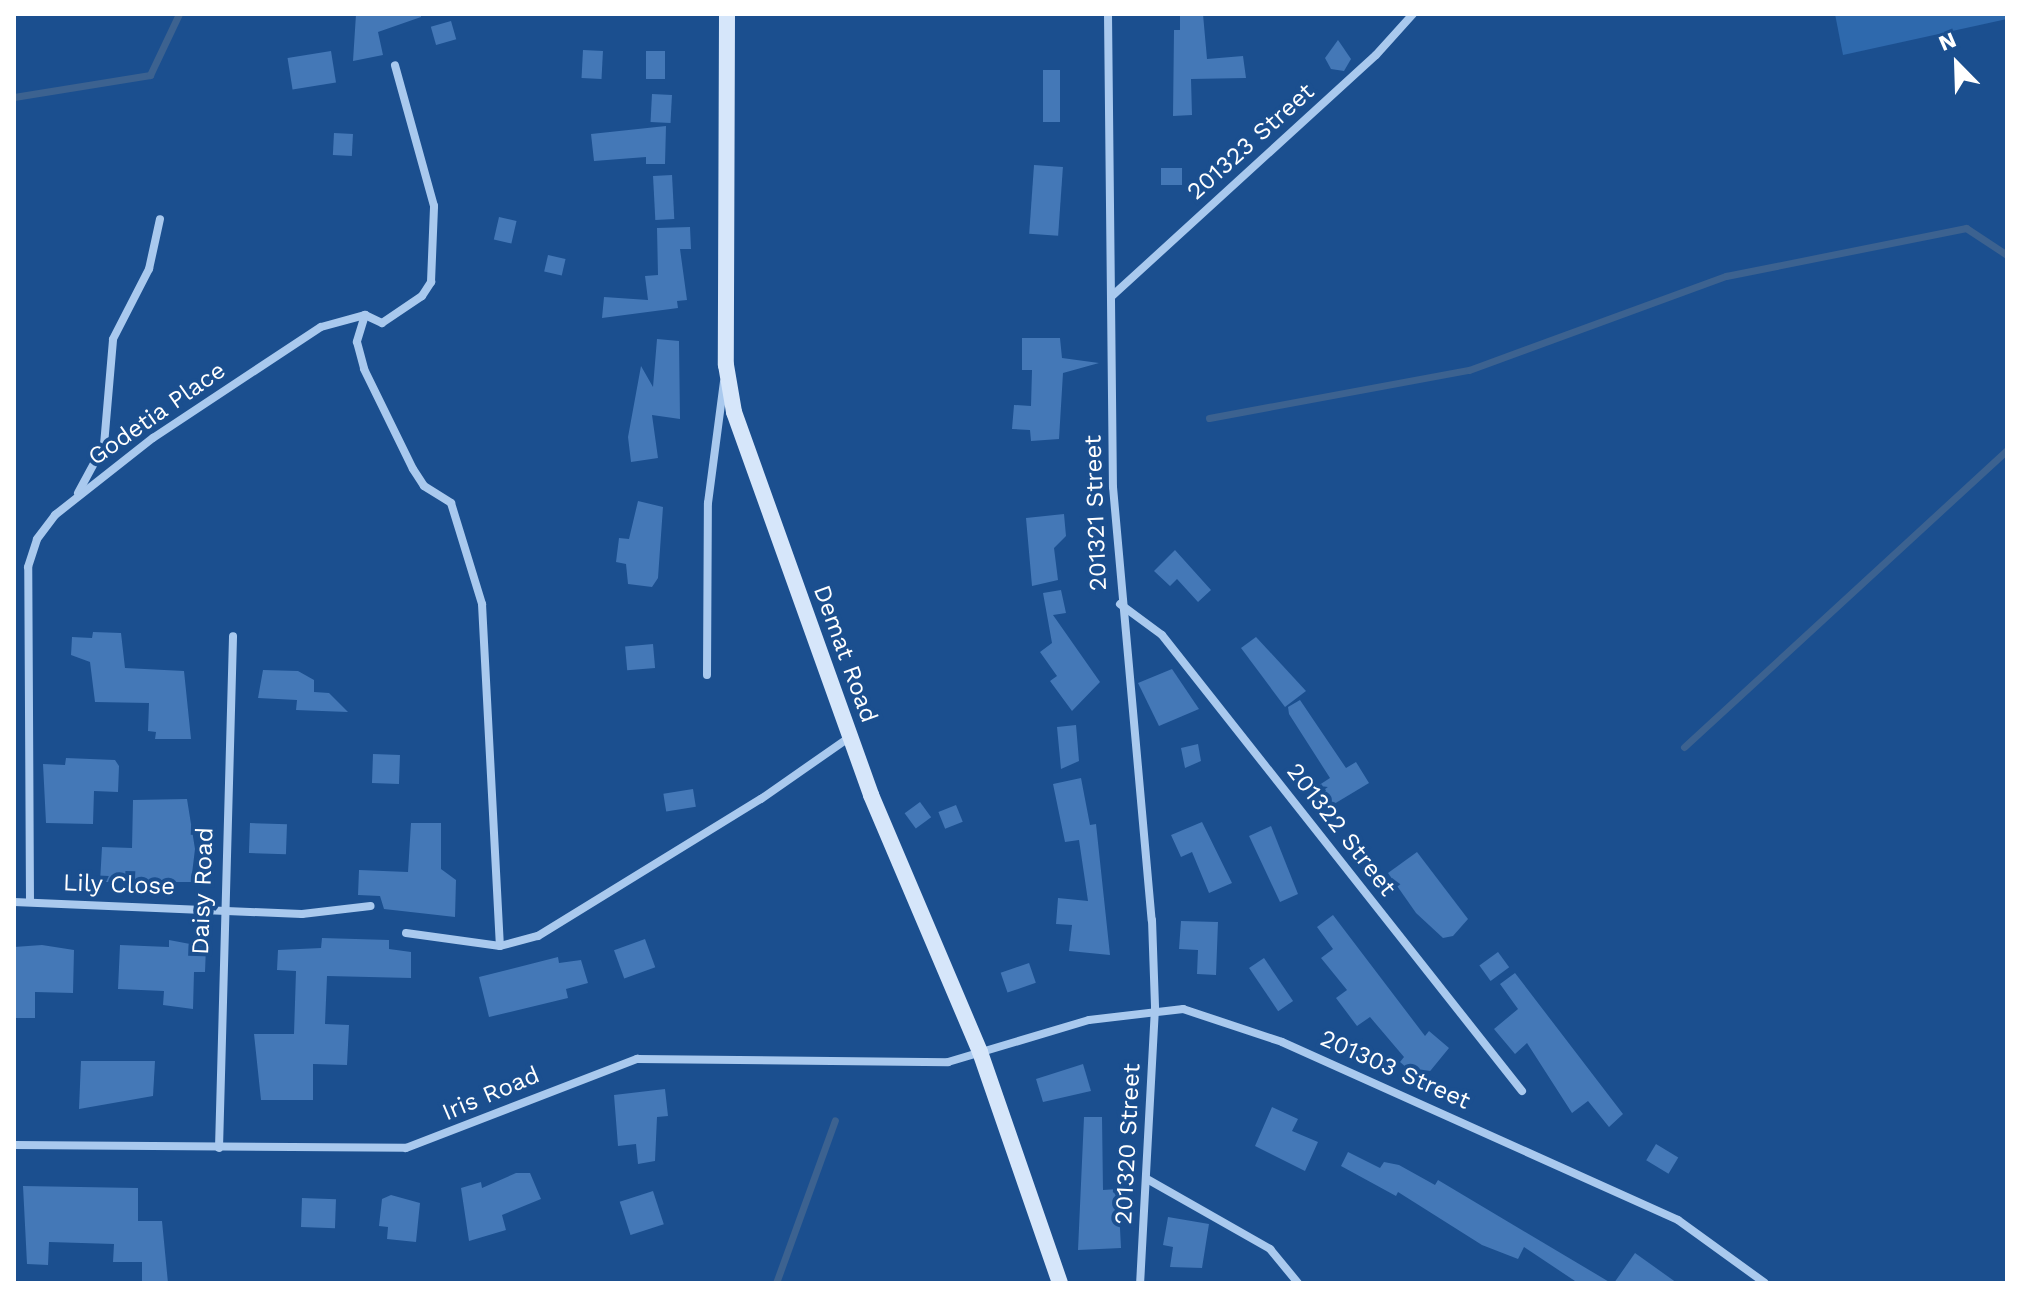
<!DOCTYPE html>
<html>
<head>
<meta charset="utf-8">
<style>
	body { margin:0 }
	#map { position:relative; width:2021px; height:1297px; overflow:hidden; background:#1b4f8f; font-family:"Work Sans",sans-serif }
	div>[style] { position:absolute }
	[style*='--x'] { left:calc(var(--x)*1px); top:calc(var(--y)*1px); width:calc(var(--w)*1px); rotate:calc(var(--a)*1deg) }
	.green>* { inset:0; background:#2e69ad }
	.stream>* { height:7px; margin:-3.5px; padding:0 3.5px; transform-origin:3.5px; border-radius:3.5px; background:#3c6290 }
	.building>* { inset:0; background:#4478b7; transform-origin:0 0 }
	.street>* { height:8px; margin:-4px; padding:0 4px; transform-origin:4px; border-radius:4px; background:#a9c9ee }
	.secondary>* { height:16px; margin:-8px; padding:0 8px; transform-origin:8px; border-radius:8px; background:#d6e6fa }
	span { translate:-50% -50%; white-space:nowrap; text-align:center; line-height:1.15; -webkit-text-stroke:8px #1b4f8f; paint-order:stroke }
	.street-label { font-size:24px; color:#fff }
	.frame { position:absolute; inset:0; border:16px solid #fff; pointer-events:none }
	.north { position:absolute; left:1917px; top:24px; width:80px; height:80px; -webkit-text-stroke:6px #1b4f8f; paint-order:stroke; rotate:337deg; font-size:22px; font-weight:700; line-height:32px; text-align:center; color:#fff }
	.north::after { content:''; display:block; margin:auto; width:28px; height:36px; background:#fff; clip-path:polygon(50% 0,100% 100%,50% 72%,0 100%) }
</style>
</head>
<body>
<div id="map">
	<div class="green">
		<div style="clip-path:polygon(1835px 14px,2007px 14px,2007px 19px,1843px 55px)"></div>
	</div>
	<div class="stream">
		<div style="--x:14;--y:97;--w:138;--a:-9.2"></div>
		<div style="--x:150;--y:75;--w:68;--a:-64.6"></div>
		<div style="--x:1209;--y:418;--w:264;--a:-10.5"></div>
		<div style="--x:1469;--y:370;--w:274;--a:-20.1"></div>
		<div style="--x:1726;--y:276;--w:245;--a:-11.3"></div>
		<div style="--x:1966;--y:228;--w:49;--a:33.4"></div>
		<div style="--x:1684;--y:747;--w:439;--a:-42.6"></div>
		<div style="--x:776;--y:1283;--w:173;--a:-70.1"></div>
	</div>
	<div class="building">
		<div style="clip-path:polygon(356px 14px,421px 14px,421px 17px,378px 32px,383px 55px,353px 61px)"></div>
		<div style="clip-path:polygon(1180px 14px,1203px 14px,1207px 59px,1243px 56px,1246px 78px,1191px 79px,1192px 115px,1173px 116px,1174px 30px,1180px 30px)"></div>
		<div style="left:451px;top:21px;width:19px;height:21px;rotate:74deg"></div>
		<div style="clip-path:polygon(1338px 40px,1351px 59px,1344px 71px,1331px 69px,1325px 58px)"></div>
		<div style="left:583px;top:50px;width:20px;height:28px;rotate:3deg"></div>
		<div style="left:331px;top:51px;width:32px;height:44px;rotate:81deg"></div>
		<div style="left:646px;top:51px;width:19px;height:28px"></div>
		<div style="left:1043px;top:70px;width:17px;height:52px"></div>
		<div style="left:652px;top:94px;width:20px;height:28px;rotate:3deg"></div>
		<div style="clip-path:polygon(666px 126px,665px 164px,646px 164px,646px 157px,594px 161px,591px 134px)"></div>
		<div style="left:334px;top:133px;width:19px;height:22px;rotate:3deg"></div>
		<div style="left:1034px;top:165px;width:29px;height:69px;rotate:4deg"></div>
		<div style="left:1161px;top:168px;width:21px;height:17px"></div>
		<div style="left:672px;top:175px;width:44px;height:19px;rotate:87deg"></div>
		<div style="left:499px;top:217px;width:18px;height:23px;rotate:13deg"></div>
		<div style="clip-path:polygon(690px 227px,691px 249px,680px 249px,687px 300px,677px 301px,678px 308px,602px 318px,604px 297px,648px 300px,645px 276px,658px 275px,657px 228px)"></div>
		<div style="left:548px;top:255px;width:18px;height:17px;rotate:13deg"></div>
		<div style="clip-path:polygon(1022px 338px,1060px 338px,1062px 358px,1099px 363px,1063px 373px,1059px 439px,1031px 441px,1030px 430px,1012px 429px,1014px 405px,1031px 406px,1032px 370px,1022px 370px)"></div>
		<div style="clip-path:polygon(657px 339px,679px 341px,680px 419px,652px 415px,658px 458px,631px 462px,628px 437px,641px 366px,653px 387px)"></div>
		<div style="clip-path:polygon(638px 501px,663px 507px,658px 578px,652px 587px,628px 584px,626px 564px,616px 562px,619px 538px,629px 539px)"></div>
		<div style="clip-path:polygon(1064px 514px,1066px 536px,1054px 548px,1058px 580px,1032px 586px,1026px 518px)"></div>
		<div style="clip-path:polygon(1175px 550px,1211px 590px,1198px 602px,1177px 579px,1170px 586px,1154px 571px)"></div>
		<div style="clip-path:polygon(1061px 590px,1066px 613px,1053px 615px,1100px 682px,1072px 711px,1050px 681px,1057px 676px,1040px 652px,1052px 643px,1043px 593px)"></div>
		<div style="clip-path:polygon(93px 632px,121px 633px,125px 668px,184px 671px,191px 739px,155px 739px,156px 732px,148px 731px,149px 703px,95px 702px,90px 662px,71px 655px,72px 637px,92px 638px)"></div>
		<div style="clip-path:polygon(1256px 637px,1306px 691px,1285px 707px,1241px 648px)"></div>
		<div style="left:653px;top:644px;width:24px;height:28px;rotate:85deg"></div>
		<div style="clip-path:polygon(1172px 669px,1199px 709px,1159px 726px,1138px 683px)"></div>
		<div style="clip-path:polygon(263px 670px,298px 671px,314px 680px,314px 692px,329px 693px,348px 712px,296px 710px,297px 700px,258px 698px)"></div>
		<div style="clip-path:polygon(1300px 700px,1346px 768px,1356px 762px,1369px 783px,1334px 804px,1341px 814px,1326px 823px,1307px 793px,1330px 778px,1289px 714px,1288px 707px)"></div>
		<div style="clip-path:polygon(1076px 725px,1079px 761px,1061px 769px,1057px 727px)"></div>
		<div style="clip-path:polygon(1198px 744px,1201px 761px,1185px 768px,1181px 748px)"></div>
		<div style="left:373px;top:754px;width:27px;height:29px;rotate:2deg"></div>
		<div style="clip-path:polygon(66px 758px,115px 760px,119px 766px,118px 792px,94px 791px,93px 824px,46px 823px,43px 764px,65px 765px)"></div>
		<div style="clip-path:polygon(1081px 778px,1090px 825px,1096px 824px,1110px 955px,1069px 951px,1072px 925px,1056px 924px,1058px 898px,1088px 901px,1079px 840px,1065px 842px,1053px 784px)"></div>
		<div style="left:693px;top:789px;width:18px;height:30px;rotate:81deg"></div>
		<div style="clip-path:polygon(187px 799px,195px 849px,191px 882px,100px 882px,102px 847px,132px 848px,133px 800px)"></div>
		<div style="left:920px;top:802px;width:19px;height:19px;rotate:54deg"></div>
		<div style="left:956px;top:805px;width:18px;height:19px;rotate:68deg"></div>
		<div style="clip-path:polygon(1202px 822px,1232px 883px,1209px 893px,1192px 852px,1181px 857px,1171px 835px)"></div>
		<div style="left:250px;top:823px;width:37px;height:30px;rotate:2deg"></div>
		<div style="clip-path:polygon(411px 823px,441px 823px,441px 869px,456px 880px,455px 917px,384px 909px,380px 896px,358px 895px,359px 870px,408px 872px)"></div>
		<div style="clip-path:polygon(1271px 826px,1298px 894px,1280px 902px,1249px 836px)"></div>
		<div style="clip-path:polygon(1417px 852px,1468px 919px,1453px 936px,1443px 938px,1416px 913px,1388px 873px)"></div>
		<div style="clip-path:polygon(1333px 915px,1425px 1036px,1429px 1031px,1449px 1048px,1422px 1081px,1400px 1062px,1404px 1057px,1370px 1017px,1357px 1026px,1336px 998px,1347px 990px,1321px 958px,1333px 949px,1317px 927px)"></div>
		<div style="clip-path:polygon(1181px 921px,1218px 922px,1216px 975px,1197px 974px,1198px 950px,1179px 949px)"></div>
		<div style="clip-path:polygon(322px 938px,389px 940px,389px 949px,411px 952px,411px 978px,327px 976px,325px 1024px,349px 1025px,347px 1065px,313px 1064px,313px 1100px,261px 1100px,254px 1034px,294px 1034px,296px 971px,277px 970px,278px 950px,321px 948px)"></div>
		<div style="left:645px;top:939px;width:30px;height:33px;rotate:70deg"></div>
		<div style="clip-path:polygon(169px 940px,206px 947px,205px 972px,194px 972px,193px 1009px,163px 1005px,164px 991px,118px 989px,120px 945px,169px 947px)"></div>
		<div style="clip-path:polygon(42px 945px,74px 950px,73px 993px,35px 992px,35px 1018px,14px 1018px,14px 947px)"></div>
		<div style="left:1498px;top:952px;width:19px;height:23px;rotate:54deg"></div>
		<div style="clip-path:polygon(558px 957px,559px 963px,581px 960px,588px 983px,566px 989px,568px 998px,489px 1017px,479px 977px)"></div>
		<div style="left:1264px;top:958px;width:52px;height:18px;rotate:56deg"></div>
		<div style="left:1029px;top:963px;width:21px;height:30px;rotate:71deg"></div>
		<div style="clip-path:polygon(1515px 973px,1623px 1114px,1609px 1127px,1588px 1101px,1572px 1113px,1527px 1043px,1515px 1054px,1494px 1029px,1518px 1009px,1500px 984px)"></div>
		<div style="clip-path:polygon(81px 1061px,155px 1061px,153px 1096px,79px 1109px)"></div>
		<div style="clip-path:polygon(1083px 1064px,1091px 1091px,1043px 1102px,1036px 1079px)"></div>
		<div style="clip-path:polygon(665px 1089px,668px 1116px,657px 1117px,655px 1161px,638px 1164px,636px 1144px,618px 1146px,614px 1095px)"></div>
		<div style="clip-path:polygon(1272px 1107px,1298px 1119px,1292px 1131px,1318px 1142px,1305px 1171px,1255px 1146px)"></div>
		<div style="clip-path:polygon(1084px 1117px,1102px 1117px,1103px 1190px,1118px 1189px,1121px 1248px,1078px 1250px)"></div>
		<div style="left:1656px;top:1144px;width:26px;height:19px;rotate:31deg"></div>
		<div style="clip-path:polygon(1348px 1152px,1380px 1168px,1384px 1162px,1399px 1165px,1435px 1185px,1438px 1180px,1611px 1283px,1578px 1283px,1524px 1247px,1518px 1259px,1482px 1245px,1398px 1192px,1396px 1196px,1341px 1166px)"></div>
		<div style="clip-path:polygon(516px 1173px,530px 1173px,541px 1199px,502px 1215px,506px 1230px,469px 1241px,461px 1188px,481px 1182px,482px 1188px)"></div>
		<div style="clip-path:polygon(23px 1186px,138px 1188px,138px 1221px,162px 1221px,168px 1283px,142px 1283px,142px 1262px,113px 1262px,114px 1244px,49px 1242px,48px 1265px,27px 1264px)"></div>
		<div style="left:653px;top:1191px;width:35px;height:35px;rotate:72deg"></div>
		<div style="clip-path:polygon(391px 1195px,420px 1203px,416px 1242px,387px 1239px,388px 1227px,379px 1226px,382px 1199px)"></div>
		<div style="left:302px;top:1198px;width:34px;height:29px;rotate:2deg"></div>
		<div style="clip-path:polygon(1168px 1217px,1209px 1224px,1202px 1268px,1170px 1267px,1173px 1247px,1163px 1245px)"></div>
		<div style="clip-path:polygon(1635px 1253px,1677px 1283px,1614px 1283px)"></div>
	</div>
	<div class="street">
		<div style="--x:1108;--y:14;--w:473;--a:89.4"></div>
		<div style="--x:1113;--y:487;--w:435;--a:84.9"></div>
		<div style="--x:1152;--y:920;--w:88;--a:88"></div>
		<div style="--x:1155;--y:1008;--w:275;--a:93.1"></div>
		<div style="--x:1112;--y:296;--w:357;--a:-42.4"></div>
		<div style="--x:1376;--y:55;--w:55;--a:-47.9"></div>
		<div style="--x:365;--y:315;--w:28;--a:107"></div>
		<div style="--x:357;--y:342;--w:28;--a:75"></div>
		<div style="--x:364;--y:369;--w:111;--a:63.9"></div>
		<div style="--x:413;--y:469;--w:20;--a:57"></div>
		<div style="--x:424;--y:486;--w:32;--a:32"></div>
		<div style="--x:451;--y:503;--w:106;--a:72.9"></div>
		<div style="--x:482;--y:604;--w:342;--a:87"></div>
		<div style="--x:78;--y:493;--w:55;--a:-61.6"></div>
		<div style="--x:104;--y:445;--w:106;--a:-85.1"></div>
		<div style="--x:113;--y:339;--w:79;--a:-62.8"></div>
		<div style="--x:149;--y:269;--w:51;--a:-77.6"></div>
		<div style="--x:1120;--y:604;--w:52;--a:36.4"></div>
		<div style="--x:1162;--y:635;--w:581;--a:51.71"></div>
		<div style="--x:707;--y:675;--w:172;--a:-89.7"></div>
		<div style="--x:708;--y:503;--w:122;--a:-82.5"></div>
		<div style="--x:14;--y:902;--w:288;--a:2.4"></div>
		<div style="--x:302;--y:914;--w:69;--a:-6.6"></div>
		<div style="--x:30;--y:902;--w:335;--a:-90.3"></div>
		<div style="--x:28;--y:567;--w:29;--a:-72"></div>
		<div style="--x:37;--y:539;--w:30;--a:-53"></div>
		<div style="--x:55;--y:515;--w:125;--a:-38.2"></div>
		<div style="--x:153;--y:438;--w:201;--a:-33.5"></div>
		<div style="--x:321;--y:327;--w:46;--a:-15.3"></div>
		<div style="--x:365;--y:315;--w:19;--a:25"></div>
		<div style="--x:382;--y:323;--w:48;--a:-34"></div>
		<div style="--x:422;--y:296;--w:17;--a:-57"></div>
		<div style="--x:431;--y:282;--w:76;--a:-87.7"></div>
		<div style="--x:434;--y:206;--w:146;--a:-105.5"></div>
		<div style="--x:406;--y:933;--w:95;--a:7.9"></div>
		<div style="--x:500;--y:946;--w:39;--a:-15"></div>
		<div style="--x:538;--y:936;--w:262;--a:-31.6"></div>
		<div style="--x:761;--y:799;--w:108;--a:-34.9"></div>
		<div style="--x:14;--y:1145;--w:392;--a:0.4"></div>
		<div style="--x:406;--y:1148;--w:248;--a:-21.1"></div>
		<div style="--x:637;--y:1059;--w:311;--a:0.6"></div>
		<div style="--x:948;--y:1062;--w:147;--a:-16.6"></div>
		<div style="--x:1089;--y:1020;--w:95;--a:-6.7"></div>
		<div style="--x:1183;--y:1009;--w:104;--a:18.4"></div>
		<div style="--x:1282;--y:1042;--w:434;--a:24.2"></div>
		<div style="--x:1678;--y:1220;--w:107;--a:35.9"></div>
		<div style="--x:219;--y:1148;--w:512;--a:-88.43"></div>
		<div style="--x:1147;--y:1179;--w:142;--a:29.6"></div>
		<div style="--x:1270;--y:1249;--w:44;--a:50.5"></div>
	</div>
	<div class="secondary">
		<div style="--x:727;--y:14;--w:351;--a:90.2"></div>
		<div style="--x:726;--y:365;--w:48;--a:80.3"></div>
		<div style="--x:734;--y:412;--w:407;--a:70.3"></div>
		<div style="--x:871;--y:795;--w:279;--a:67"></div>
		<div style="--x:980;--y:1052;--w:244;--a:70.9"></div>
	</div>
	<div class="street-label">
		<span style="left:1251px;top:142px;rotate:-42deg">201323 Street</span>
		<span style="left:157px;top:414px;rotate:-35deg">Godetia Place</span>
		<span style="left:1096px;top:513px;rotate:-92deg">201321 Street</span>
		<span style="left:845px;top:654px;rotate:70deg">Demat Road</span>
		<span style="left:1341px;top:830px;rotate:52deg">201322 Street</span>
		<span style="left:119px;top:885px;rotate:2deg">Lily Close</span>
		<span style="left:203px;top:891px;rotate:-88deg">Daisy Road</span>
		<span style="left:1395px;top:1070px;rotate:24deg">201303 Street</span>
		<span style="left:491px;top:1094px;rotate:-23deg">Iris Road</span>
		<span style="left:1128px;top:1144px;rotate:-87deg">201320 Street</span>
	</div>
	<div class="frame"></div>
	<div class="north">N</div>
</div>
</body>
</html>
